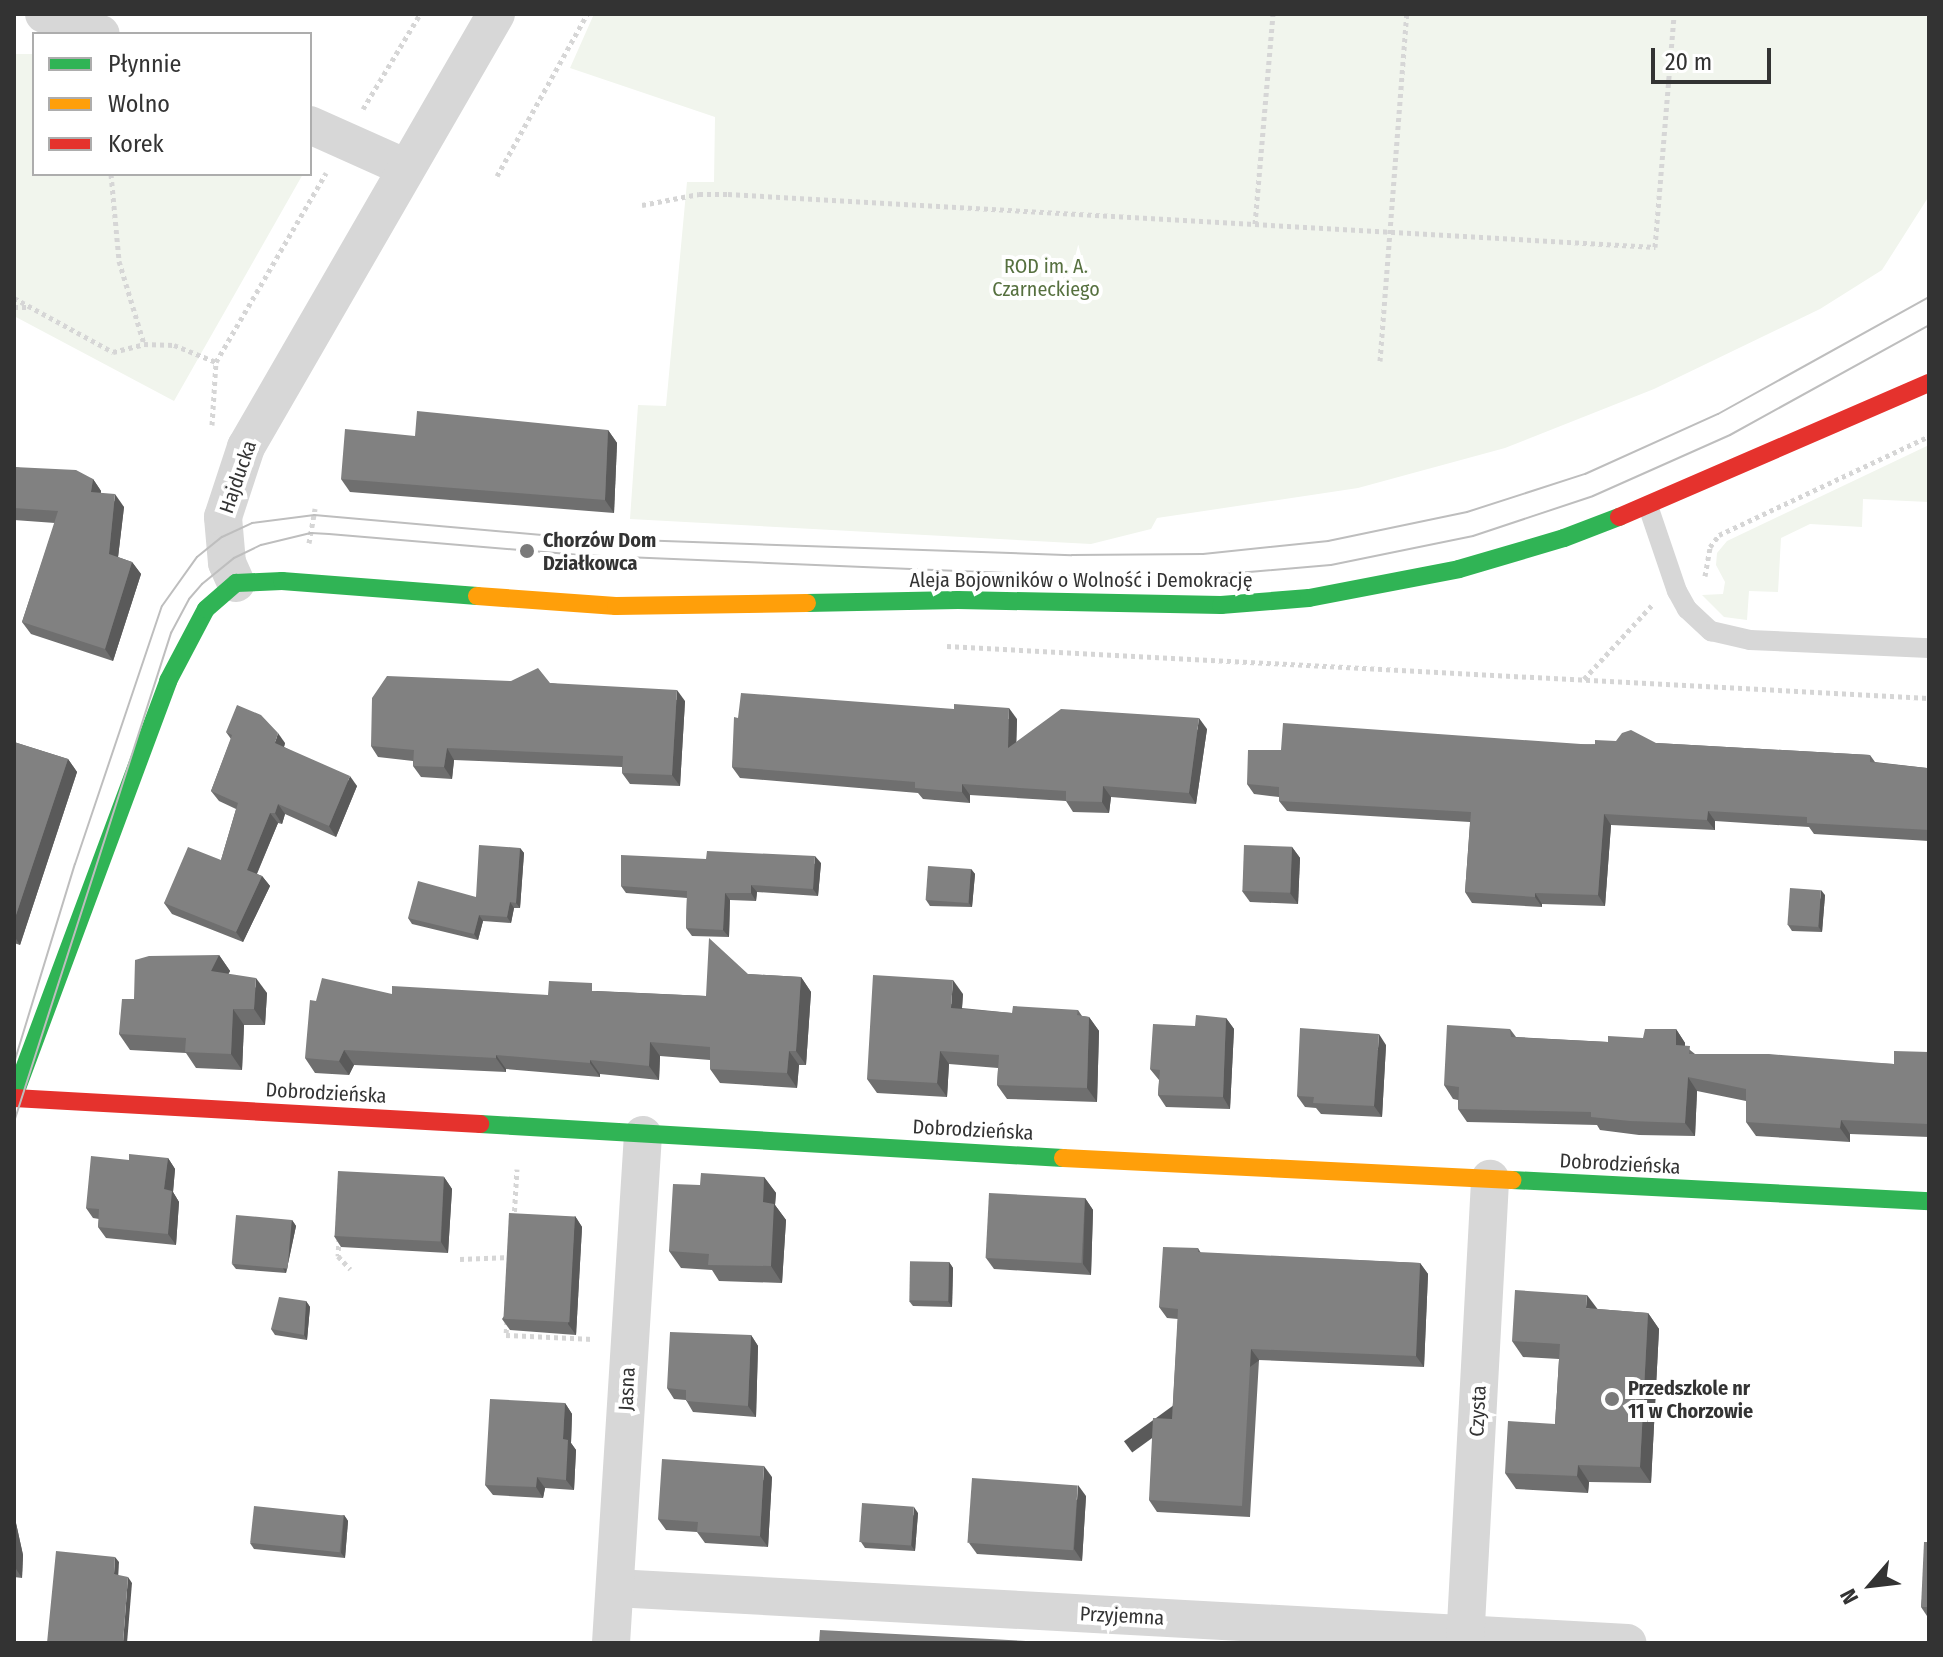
<!DOCTYPE html>
<html>
<head>
<meta charset="utf-8">
<style>
	body { margin:0 }
	#map { position:relative; width:1943px; height:1657px; overflow:hidden; background:#fff; font-family:"Fira Sans Condensed",sans-serif }
	div>[style] { position:absolute }
	[style*='--x'] { left:calc(var(--x)*1px); top:calc(var(--y)*1px); width:calc(var(--w)*1px); rotate:calc(var(--a)*1deg) }
	.green>* { inset:0; background:#f1f5ed }
	.path>* { height:5px; margin-top:-2.5px; transform-origin:0; background:repeating-linear-gradient(90deg,#d6d6d6 0 4px,transparent 0 8px) }
	.lane>* { height:20px; margin:-10px; padding:0 10px; transform-origin:10px; border-radius:10px; background:#d7d7d7 }
	.street>* { height:38px; margin:-19px; padding:0 19px; transform-origin:19px; border-radius:19px; background:#d7d7d7 }
	.fast>* { height:18px; margin:-9px; padding:0 9px; transform-origin:9px; border-radius:9px; background:#30b455 }
	.slow>* { height:18px; margin:-9px; padding:0 9px; transform-origin:9px; border-radius:9px; background:#ff9f0a }
	.jam>* { height:18px; margin:-9px; padding:0 9px; transform-origin:9px; border-radius:9px; background:#e5322d }
	.tram>* { height:2px; margin:-1px; padding:0 1px; transform-origin:1px; border-radius:1px; background:#bebebe }
	.wall>* { inset:0; background:#6f6f6f }
	.shaded-wall>* { inset:0; background:#5a5a5a; transform-origin:0 0 }
	.building>* { inset:0; background:#818181; transform-origin:0 0 }
	.dots>* { width:22px; height:22px; translate:-50% -50%; box-sizing:border-box; border:4px solid #fff; border-radius:50% }
	span { translate:-50% -50%; white-space:nowrap; text-align:center; line-height:1.15; -webkit-text-stroke:8px #fff; paint-order:stroke }
	.park-label { font-size:20px; color:#56703f }
	.street-label { font-size:20px; color:#333 }
	.poi-label { font-size:20px; color:#333; font-weight:700 }
	.left { translate:0 -50%; text-align:left }
	.frame { position:absolute; inset:0; border:16px solid #333; pointer-events:none }
	.legend { position:absolute; left:32px; top:32px; width:280px; height:144px; box-sizing:border-box; background:#fff; border:2px solid #adadad; margin:0; padding:10px 14px; list-style:none; font-size:24px; color:#333 }
	.legend li { display:flex; align-items:center; gap:16px; height:40px }
	.legend b { width:40px; border:2px solid #adadad }
	.north { position:absolute; left:1831px; top:1545px; width:80px; height:80px; -webkit-text-stroke:6px #fff; paint-order:stroke; rotate:242deg; font-size:22px; font-weight:700; line-height:32px; text-align:center; color:#333 }
	.north::after { content:''; display:block; margin:auto; width:28px; height:36px; background:#333; clip-path:polygon(50% 0,100% 100%,50% 72%,0 100%) }
	.scale { position:absolute; left:1651px; top:48px; width:120px; height:36px; box-sizing:border-box; border:4px solid #333; border-top:0; padding-left:10px; font-size:24px; line-height:28px; white-space:nowrap; color:#333; -webkit-text-stroke:6px #fff; paint-order:stroke }
</style>
</head>
<body>
<div id="map">
	<div class="green">
		<div style="clip-path:polygon(594px 14px,1929px 14px,1929px 196px,1882px 270px,1820px 309px,1654px 389px,1505px 448px,1358px 488px,1157px 518px,1151px 529px,1091px 544px,630px 519px,638px 405px,666px 406px,687px 182px,714px 182px,715px 117px,570px 68px)"></div>
		<div style="clip-path:polygon(14px 54px,34px 54px,34px 174px,303px 174px,174px 401px,14px 316px)"></div>
		<div style="clip-path:polygon(1929px 445px,1929px 502px,1863px 499px,1862px 527px,1810px 524px,1781px 538px,1778px 592px,1749px 591px,1747px 620px,1724px 617px,1702px 595px,1723px 594px,1725px 582px,1716px 565px,1717px 553px,1727px 541px)"></div>
	</div>
	<div class="path">
		<div style="--x:363;--y:109;--w:111;--a:-59"></div>
		<div style="--x:111;--y:174;--w:87;--a:84.7"></div>
		<div style="--x:119;--y:261;--w:87;--a:73.2"></div>
		<div style="--x:497;--y:176;--w:185;--a:-60.9"></div>
		<div style="--x:642;--y:205;--w:58;--a:-10.9"></div>
		<div style="--x:699;--y:194;--w:29;--a:0"></div>
		<div style="--x:728;--y:194;--w:929;--a:3.27"></div>
		<div style="--x:1655;--y:247;--w:234;--a:-85.3"></div>
		<div style="--x:1255;--y:224;--w:211;--a:-85.1"></div>
		<div style="--x:14;--y:298;--w:113;--a:28.6"></div>
		<div style="--x:113;--y:352;--w:32;--a:-14"></div>
		<div style="--x:144;--y:344;--w:30;--a:2"></div>
		<div style="--x:174;--y:345;--w:45;--a:22"></div>
		<div style="--x:14;--y:307;--w:13;--a:0"></div>
		<div style="--x:1380;--y:361;--w:348;--a:-85.6"></div>
		<div style="--x:212;--y:425;--w:63;--a:-86.4"></div>
		<div style="--x:216;--y:362;--w:219;--a:-59.8"></div>
		<div style="--x:309;--y:543;--w:35;--a:-80"></div>
		<div style="--x:1705;--y:576;--w:29;--a:-80"></div>
		<div style="--x:1710;--y:547;--w:15;--a:-53"></div>
		<div style="--x:1719;--y:535;--w:232;--a:-25.2"></div>
		<div style="--x:947;--y:646;--w:983;--a:3.03"></div>
		<div style="--x:1584;--y:679;--w:102;--a:-47.4"></div>
		<div style="--x:514;--y:1219;--w:50;--a:-86.6"></div>
		<div style="--x:339;--y:1238;--w:18;--a:93"></div>
		<div style="--x:338;--y:1256;--w:18;--a:47"></div>
		<div style="--x:460;--y:1259;--w:51;--a:-2.2"></div>
		<div style="--x:507;--y:1321;--w:14;--a:94"></div>
		<div style="--x:506;--y:1335;--w:87;--a:2.6"></div>
	</div>
	<div class="lane">
		<div style="--x:1648;--y:506;--w:90;--a:71.2"></div>
		<div style="--x:1677;--y:591;--w:21;--a:61"></div>
		<div style="--x:1687;--y:609;--w:33;--a:43"></div>
		<div style="--x:1711;--y:631;--w:40;--a:13"></div>
		<div style="--x:1750;--y:640;--w:179;--a:2.6"></div>
	</div>
	<div class="street">
		<div style="--x:44;--y:14;--w:60;--a:19.3"></div>
		<div style="--x:310;--y:125;--w:105;--a:24.1"></div>
		<div style="--x:236;--y:583;--w:22;--a:-114"></div>
		<div style="--x:227;--y:563;--w:46;--a:-95"></div>
		<div style="--x:223;--y:517;--w:74;--a:-71.8"></div>
		<div style="--x:246;--y:447;--w:500;--a:-60"></div>
		<div style="--x:615;--y:1588;--w:1014;--a:3.11"></div>
		<div style="--x:611;--y:1643;--w:509;--a:-86.4"></div>
		<div style="--x:1465;--y:1643;--w:465;--a:-86.9"></div>
	</div>
	<div class="fast">
		<div style="--x:807;--y:603;--w:151;--a:-1.1"></div>
		<div style="--x:958;--y:600;--w:263;--a:1.1"></div>
		<div style="--x:1221;--y:605;--w:88;--a:-4.5"></div>
		<div style="--x:1309;--y:598;--w:153;--a:-10.9"></div>
		<div style="--x:1459;--y:569;--w:109;--a:-16.4"></div>
		<div style="--x:1564;--y:538;--w:59;--a:-20.9"></div>
		<div style="--x:14;--y:1096;--w:443;--a:-69.6"></div>
		<div style="--x:168;--y:681;--w:81;--a:-62.2"></div>
		<div style="--x:206;--y:609;--w:40;--a:-41"></div>
		<div style="--x:236;--y:583;--w:46;--a:-2.5"></div>
		<div style="--x:282;--y:581;--w:196;--a:4.4"></div>
		<div style="--x:480;--y:1124;--w:584;--a:3.34"></div>
		<div style="--x:1512;--y:1180;--w:418;--a:2.9"></div>
	</div>
	<div class="slow">
		<div style="--x:477;--y:596;--w:139;--a:4.1"></div>
		<div style="--x:616;--y:606;--w:191;--a:-0.9"></div>
		<div style="--x:1063;--y:1158;--w:450;--a:2.8"></div>
	</div>
	<div class="jam">
		<div style="--x:1619;--y:517;--w:338;--a:-23.4"></div>
		<div style="--x:14;--y:1098;--w:467;--a:3.2"></div>
	</div>
	<div class="tram">
		<div style="--x:14;--y:1063;--w:208;--a:-73"></div>
		<div style="--x:75;--y:864;--w:272;--a:-71.4"></div>
		<div style="--x:162;--y:606;--w:60;--a:-54.5"></div>
		<div style="--x:197;--y:557;--w:32;--a:-39"></div>
		<div style="--x:222;--y:537;--w:33;--a:-25"></div>
		<div style="--x:252;--y:523;--w:63;--a:-7.4"></div>
		<div style="--x:314;--y:515;--w:266;--a:5"></div>
		<div style="--x:579;--y:538;--w:493;--a:2"></div>
		<div style="--x:1072;--y:555;--w:131;--a:-0.4"></div>
		<div style="--x:1203;--y:554;--w:126;--a:-5.9"></div>
		<div style="--x:1328;--y:541;--w:142;--a:-11.8"></div>
		<div style="--x:1467;--y:512;--w:124;--a:-17.9"></div>
		<div style="--x:1585;--y:474;--w:146;--a:-24.3"></div>
		<div style="--x:1718;--y:414;--w:241;--a:-29"></div>
		<div style="--x:14;--y:1122;--w:514;--a:-72.2"></div>
		<div style="--x:171;--y:633;--w:38;--a:-62"></div>
		<div style="--x:189;--y:599;--w:20;--a:-49"></div>
		<div style="--x:202;--y:584;--w:41;--a:-39.1"></div>
		<div style="--x:234;--y:558;--w:30;--a:-26"></div>
		<div style="--x:261;--y:545;--w:51;--a:-13.5"></div>
		<div style="--x:311;--y:533;--w:18;--a:3"></div>
		<div style="--x:329;--y:534;--w:249;--a:4.8"></div>
		<div style="--x:577;--y:555;--w:496;--a:2.4"></div>
		<div style="--x:1073;--y:576;--w:130;--a:0"></div>
		<div style="--x:1203;--y:576;--w:128;--a:-4.9"></div>
		<div style="--x:1331;--y:565;--w:145;--a:-11.5"></div>
		<div style="--x:1473;--y:536;--w:126;--a:-18.4"></div>
		<div style="--x:1593;--y:496;--w:150;--a:-24"></div>
		<div style="--x:1730;--y:435;--w:227;--a:-28.9"></div>
	</div>
	<div class="wall">
		<div style="clip-path:polygon(608px 430px,617px 443px,614px 513px,350px 492px,341px 479px)"></div>
		<div style="clip-path:polygon(14px 467px,93px 479px,101px 491px,101px 493px,124px 507px,118px 557px,132px 562px,141px 574px,113px 661px,31px 634px,22px 622px,55px 523px,14px 520px)"></div>
		<div style="clip-path:polygon(550px 683px,685px 701px,680px 786px,630px 784px,622px 773px,622px 767px,454px 760px,452px 779px,421px 777px,413px 766px,413px 761px,378px 757px,371px 746px)"></div>
		<div style="clip-path:polygon(738px 718px,1017px 719px,1016px 742px,1207px 729px,1196px 804px,1111px 797px,1109px 813px,1073px 812px,1066px 801px,970px 795px,970px 803px,923px 799px,918px 793px,740px 778px,732px 767px)"></div>
		<div style="clip-path:polygon(226px 732px,285px 743px,284px 747px,357px 786px,336px 837px,285px 814px,282px 824px,278px 823px,257px 874px,262px 876px,270px 886px,243px 942px,172px 914px,164px 903px,221px 860px,236px 809px,219px 801px,211px 791px,231px 739px)"></div>
		<div style="clip-path:polygon(14px 742px,68px 759px,77px 772px,20px 945px,14px 943px)"></div>
		<div style="clip-path:polygon(1656px 743px,1870px 755px,1875px 762px,1927px 768px,1929px 757px,1929px 841px,1814px 834px,1809px 827px,1715px 821px,1715px 830px,1611px 825px,1605px 906px,1542px 904px,1542px 907px,1472px 903px,1465px 892px,1470px 822px,1287px 811px,1279px 801px,1279px 797px,1254px 794px,1247px 784px,1281px 750px)"></div>
		<div style="clip-path:polygon(1292px 847px,1300px 858px,1298px 904px,1250px 902px,1242px 891px)"></div>
		<div style="clip-path:polygon(520px 848px,524px 853px,520px 908px,514px 908px,511px 923px,483px 921px,478px 940px,412px 924px,408px 918px,476px 897px)"></div>
		<div style="clip-path:polygon(821px 863px,818px 896px,757px 892px,756px 901px,730px 900px,729px 937px,692px 936px,686px 928px,687px 898px,626px 893px,621px 886px)"></div>
		<div style="clip-path:polygon(971px 869px,975px 874px,972px 907px,930px 906px,926px 900px)"></div>
		<div style="clip-path:polygon(1825px 895px,1822px 932px,1792px 931px,1788px 925px)"></div>
		<div style="clip-path:polygon(219px 955px,230px 971px,228px 974px,267px 993px,265px 1025px,244px 1025px,242px 1070px,196px 1068px,186px 1053px,130px 1050px,119px 1034px,134px 999px)"></div>
		<div style="clip-path:polygon(748px 974px,801px 977px,811px 992px,806px 1065px,799px 1065px,797px 1088px,720px 1083px,710px 1069px,710px 1060px,660px 1056px,659px 1080px,600px 1074px,600px 1077px,506px 1069px,506px 1072px,354px 1065px,349px 1075px,315px 1073px,305px 1058px,392px 994px,548px 995px,597px 991px,706px 996px)"></div>
		<div style="clip-path:polygon(963px 994px,962px 1008px,1012px 1013px,1078px 1010px,1082px 1016px,1089px 1017px,1099px 1031px,1097px 1102px,1007px 1099px,997px 1085px,998px 1068px,949px 1064px,947px 1097px,877px 1093px,867px 1079px)"></div>
		<div style="clip-path:polygon(1226px 1018px,1234px 1029px,1230px 1109px,1166px 1107px,1158px 1095px,1159px 1080px,1150px 1069px,1195px 1026px)"></div>
		<div style="clip-path:polygon(1510px 1029px,1516px 1037px,1608px 1042px,1643px 1038px,1676px 1029px,1685px 1043px,1685px 1046px,1695px 1054px,1894px 1064px,1929px 1052px,1929px 1137px,1850px 1134px,1850px 1142px,1756px 1136px,1746px 1122px,1746px 1101px,1697px 1091px,1695px 1136px,1639px 1135px,1600px 1130px,1597px 1125px,1467px 1122px,1458px 1109px,1458px 1100px,1453px 1099px,1444px 1085px)"></div>
		<div style="clip-path:polygon(1386px 1045px,1382px 1117px,1321px 1114px,1316px 1108px,1305px 1107px,1297px 1096px)"></div>
		<div style="clip-path:polygon(168px 1158px,175px 1169px,173px 1192px,179px 1202px,176px 1245px,106px 1238px,98px 1227px,99px 1219px,93px 1218px,86px 1208px,129px 1160px)"></div>
		<div style="clip-path:polygon(444px 1177px,452px 1189px,448px 1253px,341px 1247px,334px 1236px)"></div>
		<div style="clip-path:polygon(764px 1177px,776px 1193px,775px 1205px,786px 1220px,782px 1283px,719px 1281px,712px 1270px,681px 1268px,669px 1251px,700px 1185px)"></div>
		<div style="clip-path:polygon(1085px 1198px,1093px 1210px,1091px 1275px,994px 1269px,986px 1258px)"></div>
		<div style="clip-path:polygon(575px 1216px,582px 1227px,576px 1335px,510px 1330px,502px 1319px)"></div>
		<div style="clip-path:polygon(292px 1220px,296px 1226px,286px 1273px,236px 1269px,232px 1264px)"></div>
		<div style="clip-path:polygon(1198px 1248px,1201px 1253px,1420px 1263px,1428px 1274px,1424px 1367px,1259px 1360px,1250px 1517px,1157px 1512px,1149px 1500px,1172px 1419px,1178px 1319px,1167px 1318px,1159px 1307px)"></div>
		<div style="clip-path:polygon(949px 1262px,953px 1268px,952px 1307px,913px 1306px,909px 1301px)"></div>
		<div style="clip-path:polygon(306px 1301px,310px 1307px,307px 1340px,275px 1335px,271px 1329px)"></div>
		<div style="clip-path:polygon(1597px 1309px,1648px 1313px,1659px 1329px,1651px 1483px,1589px 1482px,1588px 1493px,1516px 1489px,1505px 1473px,1555px 1424px,1559px 1359px,1523px 1357px,1512px 1341px)"></div>
		<div style="clip-path:polygon(751px 1335px,758px 1346px,756px 1417px,693px 1412px,686px 1400px,674px 1399px,667px 1388px)"></div>
		<div style="clip-path:polygon(565px 1403px,572px 1414px,571px 1443px,576px 1450px,574px 1490px,545px 1488px,543px 1498px,493px 1495px,485px 1485px)"></div>
		<div style="clip-path:polygon(772px 1477px,768px 1547px,705px 1543px,697px 1532px,666px 1530px,658px 1519px)"></div>
		<div style="clip-path:polygon(1086px 1496px,1082px 1561px,977px 1554px,969px 1543px)"></div>
		<div style="clip-path:polygon(918px 1513px,915px 1551px,865px 1548px,861px 1542px)"></div>
		<div style="clip-path:polygon(14px 1514px,23px 1555px,22px 1578px,14px 1577px)"></div>
		<div style="clip-path:polygon(344px 1515px,348px 1521px,345px 1558px,254px 1549px,250px 1543px)"></div>
		<div style="clip-path:polygon(1929px 1542px,1929px 1619px,1921px 1607px)"></div>
	</div>
	<div class="shaded-wall">
		<div style="clip-path:polygon(608px 430px,617px 443px,614px 513px,605px 500px)"></div>
		<div style="clip-path:polygon(93px 479px,101px 491px,99px 504px,91px 492px)"></div>
		<div style="clip-path:polygon(115px 494px,124px 507px,117px 566px,109px 554px)"></div>
		<div style="clip-path:polygon(132px 562px,141px 574px,113px 661px,105px 649px)"></div>
		<div style="clip-path:polygon(677px 690px,685px 701px,680px 786px,672px 775px)"></div>
		<div style="clip-path:polygon(1009px 708px,1017px 719px,1016px 759px,1008px 748px)"></div>
		<div style="clip-path:polygon(1199px 718px,1207px 729px,1196px 804px,1189px 793px)"></div>
		<div style="clip-path:polygon(278px 733px,285px 743px,282px 754px,275px 743px)"></div>
		<div style="clip-path:polygon(447px 748px,454px 760px,452px 779px,444px 767px)"></div>
		<div style="clip-path:polygon(68px 759px,77px 772px,20px 945px,14px 936px,14px 921px)"></div>
		<div style="clip-path:polygon(350px 776px,357px 786px,336px 837px,329px 826px)"></div>
		<div style="clip-path:polygon(962px 784px,970px 795px,970px 803px,962px 792px)"></div>
		<div style="clip-path:polygon(1103px 786px,1111px 797px,1109px 813px,1102px 802px)"></div>
		<div style="clip-path:polygon(278px 804px,285px 814px,282px 824px,275px 813px)"></div>
		<div style="clip-path:polygon(1708px 811px,1715px 821px,1715px 830px,1707px 820px)"></div>
		<div style="clip-path:polygon(270px 813px,278px 823px,254px 880px,247px 870px)"></div>
		<div style="clip-path:polygon(1604px 814px,1611px 825px,1605px 906px,1598px 895px)"></div>
		<div style="clip-path:polygon(1292px 847px,1300px 858px,1298px 904px,1290px 893px)"></div>
		<div style="clip-path:polygon(520px 848px,524px 853px,520px 908px,516px 903px)"></div>
		<div style="clip-path:polygon(815px 856px,821px 863px,818px 896px,813px 889px)"></div>
		<div style="clip-path:polygon(971px 869px,975px 874px,972px 907px,968px 902px)"></div>
		<div style="clip-path:polygon(262px 876px,270px 886px,243px 942px,236px 932px)"></div>
		<div style="clip-path:polygon(751px 885px,757px 892px,756px 901px,751px 893px)"></div>
		<div style="clip-path:polygon(1821px 890px,1825px 895px,1822px 932px,1818px 926px)"></div>
		<div style="clip-path:polygon(725px 893px,730px 900px,729px 937px,723px 930px)"></div>
		<div style="clip-path:polygon(1535px 893px,1542px 904px,1542px 907px,1535px 897px)"></div>
		<div style="clip-path:polygon(510px 902px,514px 908px,511px 923px,507px 917px)"></div>
		<div style="clip-path:polygon(479px 915px,483px 921px,478px 940px,474px 934px)"></div>
		<div style="clip-path:polygon(219px 955px,230px 971px,222px 987px,211px 971px)"></div>
		<div style="clip-path:polygon(801px 977px,811px 992px,806px 1065px,796px 1051px)"></div>
		<div style="clip-path:polygon(256px 978px,267px 993px,265px 1025px,254px 1009px)"></div>
		<div style="clip-path:polygon(953px 980px,963px 994px,961px 1022px,951px 1008px)"></div>
		<div style="clip-path:polygon(233px 1009px,244px 1025px,242px 1070px,231px 1054px)"></div>
		<div style="clip-path:polygon(1089px 1017px,1099px 1031px,1097px 1102px,1087px 1088px)"></div>
		<div style="clip-path:polygon(1226px 1018px,1234px 1029px,1230px 1109px,1223px 1097px)"></div>
		<div style="clip-path:polygon(1676px 1029px,1685px 1043px,1685px 1059px,1676px 1045px)"></div>
		<div style="clip-path:polygon(1379px 1034px,1386px 1045px,1382px 1117px,1374px 1106px)"></div>
		<div style="clip-path:polygon(650px 1042px,660px 1056px,659px 1080px,649px 1066px)"></div>
		<div style="clip-path:polygon(344px 1050px,354px 1065px,349px 1075px,339px 1061px)"></div>
		<div style="clip-path:polygon(789px 1051px,799px 1065px,797px 1088px,787px 1073px)"></div>
		<div style="clip-path:polygon(940px 1051px,949px 1064px,947px 1097px,937px 1083px)"></div>
		<div style="clip-path:polygon(496px 1055px,506px 1069px,506px 1072px,496px 1058px)"></div>
		<div style="clip-path:polygon(590px 1060px,600px 1074px,600px 1077px,590px 1063px)"></div>
		<div style="clip-path:polygon(1688px 1077px,1697px 1091px,1695px 1136px,1685px 1123px)"></div>
		<div style="clip-path:polygon(1841px 1120px,1850px 1134px,1850px 1142px,1840px 1128px)"></div>
		<div style="clip-path:polygon(168px 1158px,175px 1169px,173px 1192px,179px 1202px,176px 1245px,168px 1234px,164px 1189px)"></div>
		<div style="clip-path:polygon(444px 1177px,452px 1189px,448px 1253px,441px 1242px)"></div>
		<div style="clip-path:polygon(764px 1177px,776px 1193px,775px 1205px,786px 1220px,782px 1283px,771px 1266px,763px 1202px)"></div>
		<div style="clip-path:polygon(1085px 1198px,1093px 1210px,1091px 1275px,1083px 1264px)"></div>
		<div style="clip-path:polygon(575px 1216px,582px 1227px,576px 1335px,568px 1324px)"></div>
		<div style="clip-path:polygon(292px 1220px,296px 1226px,286px 1273px,282px 1267px)"></div>
		<div style="clip-path:polygon(949px 1262px,953px 1268px,952px 1307px,948px 1301px)"></div>
		<div style="clip-path:polygon(1420px 1263px,1428px 1274px,1424px 1367px,1416px 1356px)"></div>
		<div style="clip-path:polygon(1587px 1295px,1599px 1311px,1586px 1308px)"></div>
		<div style="clip-path:polygon(306px 1301px,310px 1307px,307px 1340px,304px 1335px)"></div>
		<div style="clip-path:polygon(1648px 1313px,1659px 1329px,1651px 1483px,1640px 1467px)"></div>
		<div style="clip-path:polygon(751px 1335px,758px 1346px,756px 1417px,748px 1406px)"></div>
		<div style="left:1251px;top:1349px;width:14px;height:157px;rotate:54deg"></div>
		<div style="clip-path:polygon(565px 1403px,572px 1414px,571px 1443px,576px 1450px,574px 1490px,566px 1480px,563px 1439px)"></div>
		<div style="clip-path:polygon(1578px 1465px,1589px 1482px,1588px 1493px,1577px 1476px)"></div>
		<div style="clip-path:polygon(764px 1466px,772px 1477px,768px 1547px,760px 1536px)"></div>
		<div style="clip-path:polygon(537px 1477px,545px 1488px,543px 1498px,536px 1487px)"></div>
		<div style="clip-path:polygon(1078px 1485px,1086px 1496px,1082px 1561px,1074px 1549px)"></div>
		<div style="clip-path:polygon(914px 1507px,918px 1513px,915px 1551px,911px 1545px)"></div>
		<div style="clip-path:polygon(14px 1514px,23px 1555px,22px 1578px,14px 1566px)"></div>
		<div style="clip-path:polygon(344px 1515px,348px 1521px,345px 1558px,341px 1553px)"></div>
		<div style="clip-path:polygon(115px 1557px,119px 1562px,118px 1580px,114px 1574px)"></div>
		<div style="clip-path:polygon(128px 1577px,132px 1583px,127px 1643px,123px 1643px)"></div>
	</div>
	<div class="building">
		<div style="clip-path:polygon(417px 411px,608px 430px,605px 500px,341px 479px,345px 429px,415px 436px)"></div>
		<div style="clip-path:polygon(14px 467px,76px 470px,93px 479px,91px 492px,115px 494px,109px 554px,132px 562px,105px 649px,22px 622px,58px 511px,14px 508px)"></div>
		<div style="clip-path:polygon(538px 668px,550px 683px,677px 690px,672px 775px,622px 773px,623px 756px,447px 748px,444px 767px,413px 766px,414px 750px,371px 746px,372px 698px,387px 676px,511px 681px)"></div>
		<div style="clip-path:polygon(741px 693px,954px 709px,954px 704px,1009px 708px,1008px 748px,1061px 709px,1199px 718px,1189px 793px,1103px 786px,1102px 802px,1066px 801px,1066px 791px,962px 784px,962px 792px,915px 788px,915px 782px,732px 767px,734px 717px,738px 718px)"></div>
		<div style="clip-path:polygon(237px 705px,261px 715px,278px 733px,275px 743px,350px 776px,329px 826px,278px 804px,275px 813px,270px 813px,247px 870px,262px 876px,236px 932px,164px 903px,188px 847px,221px 860px,238px 803px,211px 791px,232px 735px,226px 732px)"></div>
		<div style="clip-path:polygon(1283px 723px,1595px 745px,1595px 740px,1616px 741px,1622px 733px,1631px 730px,1656px 743px,1870px 755px,1870px 762px,1927px 768px,1928px 757px,1929px 757px,1929px 830px,1807px 823px,1807px 817px,1708px 811px,1707px 820px,1604px 814px,1598px 895px,1535px 893px,1535px 897px,1465px 892px,1471px 812px,1279px 801px,1279px 787px,1247px 784px,1248px 750px,1281px 750px)"></div>
		<div style="clip-path:polygon(14px 742px,68px 759px,14px 921px)"></div>
		<div style="clip-path:polygon(479px 845px,520px 848px,516px 903px,510px 902px,507px 917px,479px 915px,474px 934px,408px 918px,418px 881px,476px 897px)"></div>
		<div style="left:1244px;top:845px;width:48px;height:46px;rotate:2deg"></div>
		<div style="clip-path:polygon(707px 851px,815px 856px,813px 889px,751px 885px,751px 893px,725px 893px,723px 930px,686px 928px,687px 891px,621px 886px,621px 855px,706px 859px)"></div>
		<div style="left:928px;top:866px;width:43px;height:34px;rotate:4deg"></div>
		<div style="left:1790px;top:888px;width:31px;height:37px;rotate:4deg"></div>
		<div style="clip-path:polygon(709px 938px,748px 974px,801px 977px,796px 1051px,789px 1051px,787px 1073px,710px 1069px,710px 1047px,650px 1042px,649px 1066px,590px 1060px,590px 1063px,496px 1055px,496px 1058px,344px 1050px,339px 1061px,305px 1058px,310px 1000px,316px 1001px,322px 978px,392px 994px,392px 986px,548px 995px,549px 981px,592px 983px,592px 991px,706px 996px)"></div>
		<div style="clip-path:polygon(219px 955px,211px 971px,256px 978px,254px 1009px,233px 1009px,231px 1054px,185px 1052px,186px 1038px,119px 1034px,122px 999px,134px 999px,135px 960px,149px 956px)"></div>
		<div style="clip-path:polygon(873px 975px,953px 980px,951px 1008px,1012px 1013px,1013px 1006px,1078px 1010px,1077px 1015px,1089px 1017px,1087px 1088px,997px 1085px,999px 1055px,940px 1051px,937px 1083px,867px 1079px)"></div>
		<div style="clip-path:polygon(1196px 1015px,1226px 1018px,1223px 1097px,1158px 1095px,1160px 1070px,1150px 1069px,1153px 1024px,1195px 1026px)"></div>
		<div style="clip-path:polygon(1447px 1025px,1510px 1029px,1511px 1037px,1608px 1042px,1608px 1036px,1643px 1038px,1645px 1029px,1676px 1029px,1676px 1045px,1690px 1046px,1689px 1054px,1769px 1054px,1894px 1064px,1894px 1051px,1929px 1052px,1929px 1134px,1928px 1134px,1928px 1124px,1841px 1120px,1840px 1128px,1746px 1122px,1746px 1089px,1688px 1077px,1685px 1123px,1630px 1121px,1591px 1117px,1591px 1112px,1458px 1109px,1459px 1087px,1444px 1085px)"></div>
		<div style="clip-path:polygon(1300px 1028px,1379px 1034px,1374px 1106px,1313px 1103px,1314px 1097px,1297px 1096px)"></div>
		<div style="clip-path:polygon(129px 1154px,168px 1158px,164px 1189px,172px 1191px,168px 1234px,98px 1227px,99px 1209px,86px 1208px,91px 1156px,129px 1160px)"></div>
		<div style="left:338px;top:1171px;width:106px;height:65px;rotate:3deg"></div>
		<div style="clip-path:polygon(701px 1173px,764px 1177px,763px 1202px,774px 1204px,771px 1266px,708px 1265px,709px 1254px,669px 1251px,673px 1184px,700px 1185px)"></div>
		<div style="left:989px;top:1193px;width:96px;height:65px;rotate:3deg"></div>
		<div style="left:509px;top:1213px;width:66px;height:106px;rotate:3deg"></div>
		<div style="left:236px;top:1215px;width:56px;height:49px;rotate:5deg"></div>
		<div style="clip-path:polygon(1163px 1247px,1198px 1248px,1198px 1252px,1420px 1263px,1416px 1356px,1251px 1349px,1242px 1506px,1149px 1500px,1153px 1418px,1172px 1419px,1178px 1309px,1159px 1307px)"></div>
		<div style="left:949px;top:1262px;width:39px;height:39px;rotate:91deg"></div>
		<div style="clip-path:polygon(1515px 1290px,1587px 1295px,1586px 1308px,1648px 1313px,1640px 1467px,1578px 1465px,1577px 1476px,1505px 1473px,1508px 1421px,1555px 1424px,1560px 1344px,1512px 1341px)"></div>
		<div style="clip-path:polygon(279px 1297px,306px 1301px,304px 1335px,271px 1329px)"></div>
		<div style="clip-path:polygon(670px 1332px,751px 1335px,748px 1406px,686px 1401px,686px 1390px,667px 1388px)"></div>
		<div style="clip-path:polygon(490px 1399px,565px 1403px,563px 1439px,568px 1440px,566px 1480px,537px 1477px,536px 1487px,485px 1485px)"></div>
		<div style="clip-path:polygon(662px 1459px,764px 1466px,760px 1536px,697px 1532px,698px 1522px,658px 1519px)"></div>
		<div style="left:972px;top:1478px;width:106px;height:65px;rotate:4deg"></div>
		<div style="left:862px;top:1503px;width:52px;height:39px;rotate:4deg"></div>
		<div style="left:254px;top:1506px;width:90px;height:37px;rotate:6deg"></div>
		<div style="clip-path:polygon(1924px 1542px,1929px 1542px,1929px 1607px,1921px 1607px)"></div>
		<div style="clip-path:polygon(56px 1551px,115px 1557px,114px 1574px,128px 1577px,123px 1643px,47px 1643px)"></div>
		<div style="clip-path:polygon(820px 1630px,1065px 1643px,819px 1643px)"></div>
	</div>
	<div class="dots">
		<div style="left:527px;top:551px;background:#7a7a7a"></div>
		<div style="left:1612px;top:1399px;background:#7a7a7a"></div>
	</div>
	<div class="park-label">
		<span style="left:1046px;top:278px">ROD im. A.<br>Czarneckiego</span>
	</div>
	<div class="street-label">
		<span style="left:238px;top:477px;rotate:-71deg">Hajducka</span>
		<span style="left:1081px;top:580px">Aleja Bojowników o Wolność i Demokrację</span>
		<span style="left:326px;top:1093px;rotate:3deg">Dobrodzieńska</span>
		<span style="left:973px;top:1130px;rotate:3deg">Dobrodzieńska</span>
		<span style="left:1620px;top:1164px;rotate:3deg">Dobrodzieńska</span>
		<span style="left:627px;top:1389px;rotate:-87deg">Jasna</span>
		<span style="left:1478px;top:1411px;rotate:-87deg">Czysta</span>
		<span style="left:1122px;top:1616px;rotate:3deg">Przyjemna</span>
	</div>
	<div class="poi-label">
		<span class="left" style="left:543px;top:552px">Chorzów Dom<br>Działkowca</span>
		<span class="left" style="left:1628px;top:1400px">Przedszkole nr<br>11 w Chorzowie</span>
	</div>
	<div class="frame"></div>
	<ul class="legend">
	<li><b style="height:10px;background:#30b455"></b>Płynnie</li>
	<li><b style="height:10px;background:#ff9f0a"></b>Wolno</li>
	<li><b style="height:10px;background:#e5322d"></b>Korek</li>
	</ul>
	<div class="north">N</div>
	<div class="scale">20 m</div>
</div>
</body>
</html>
